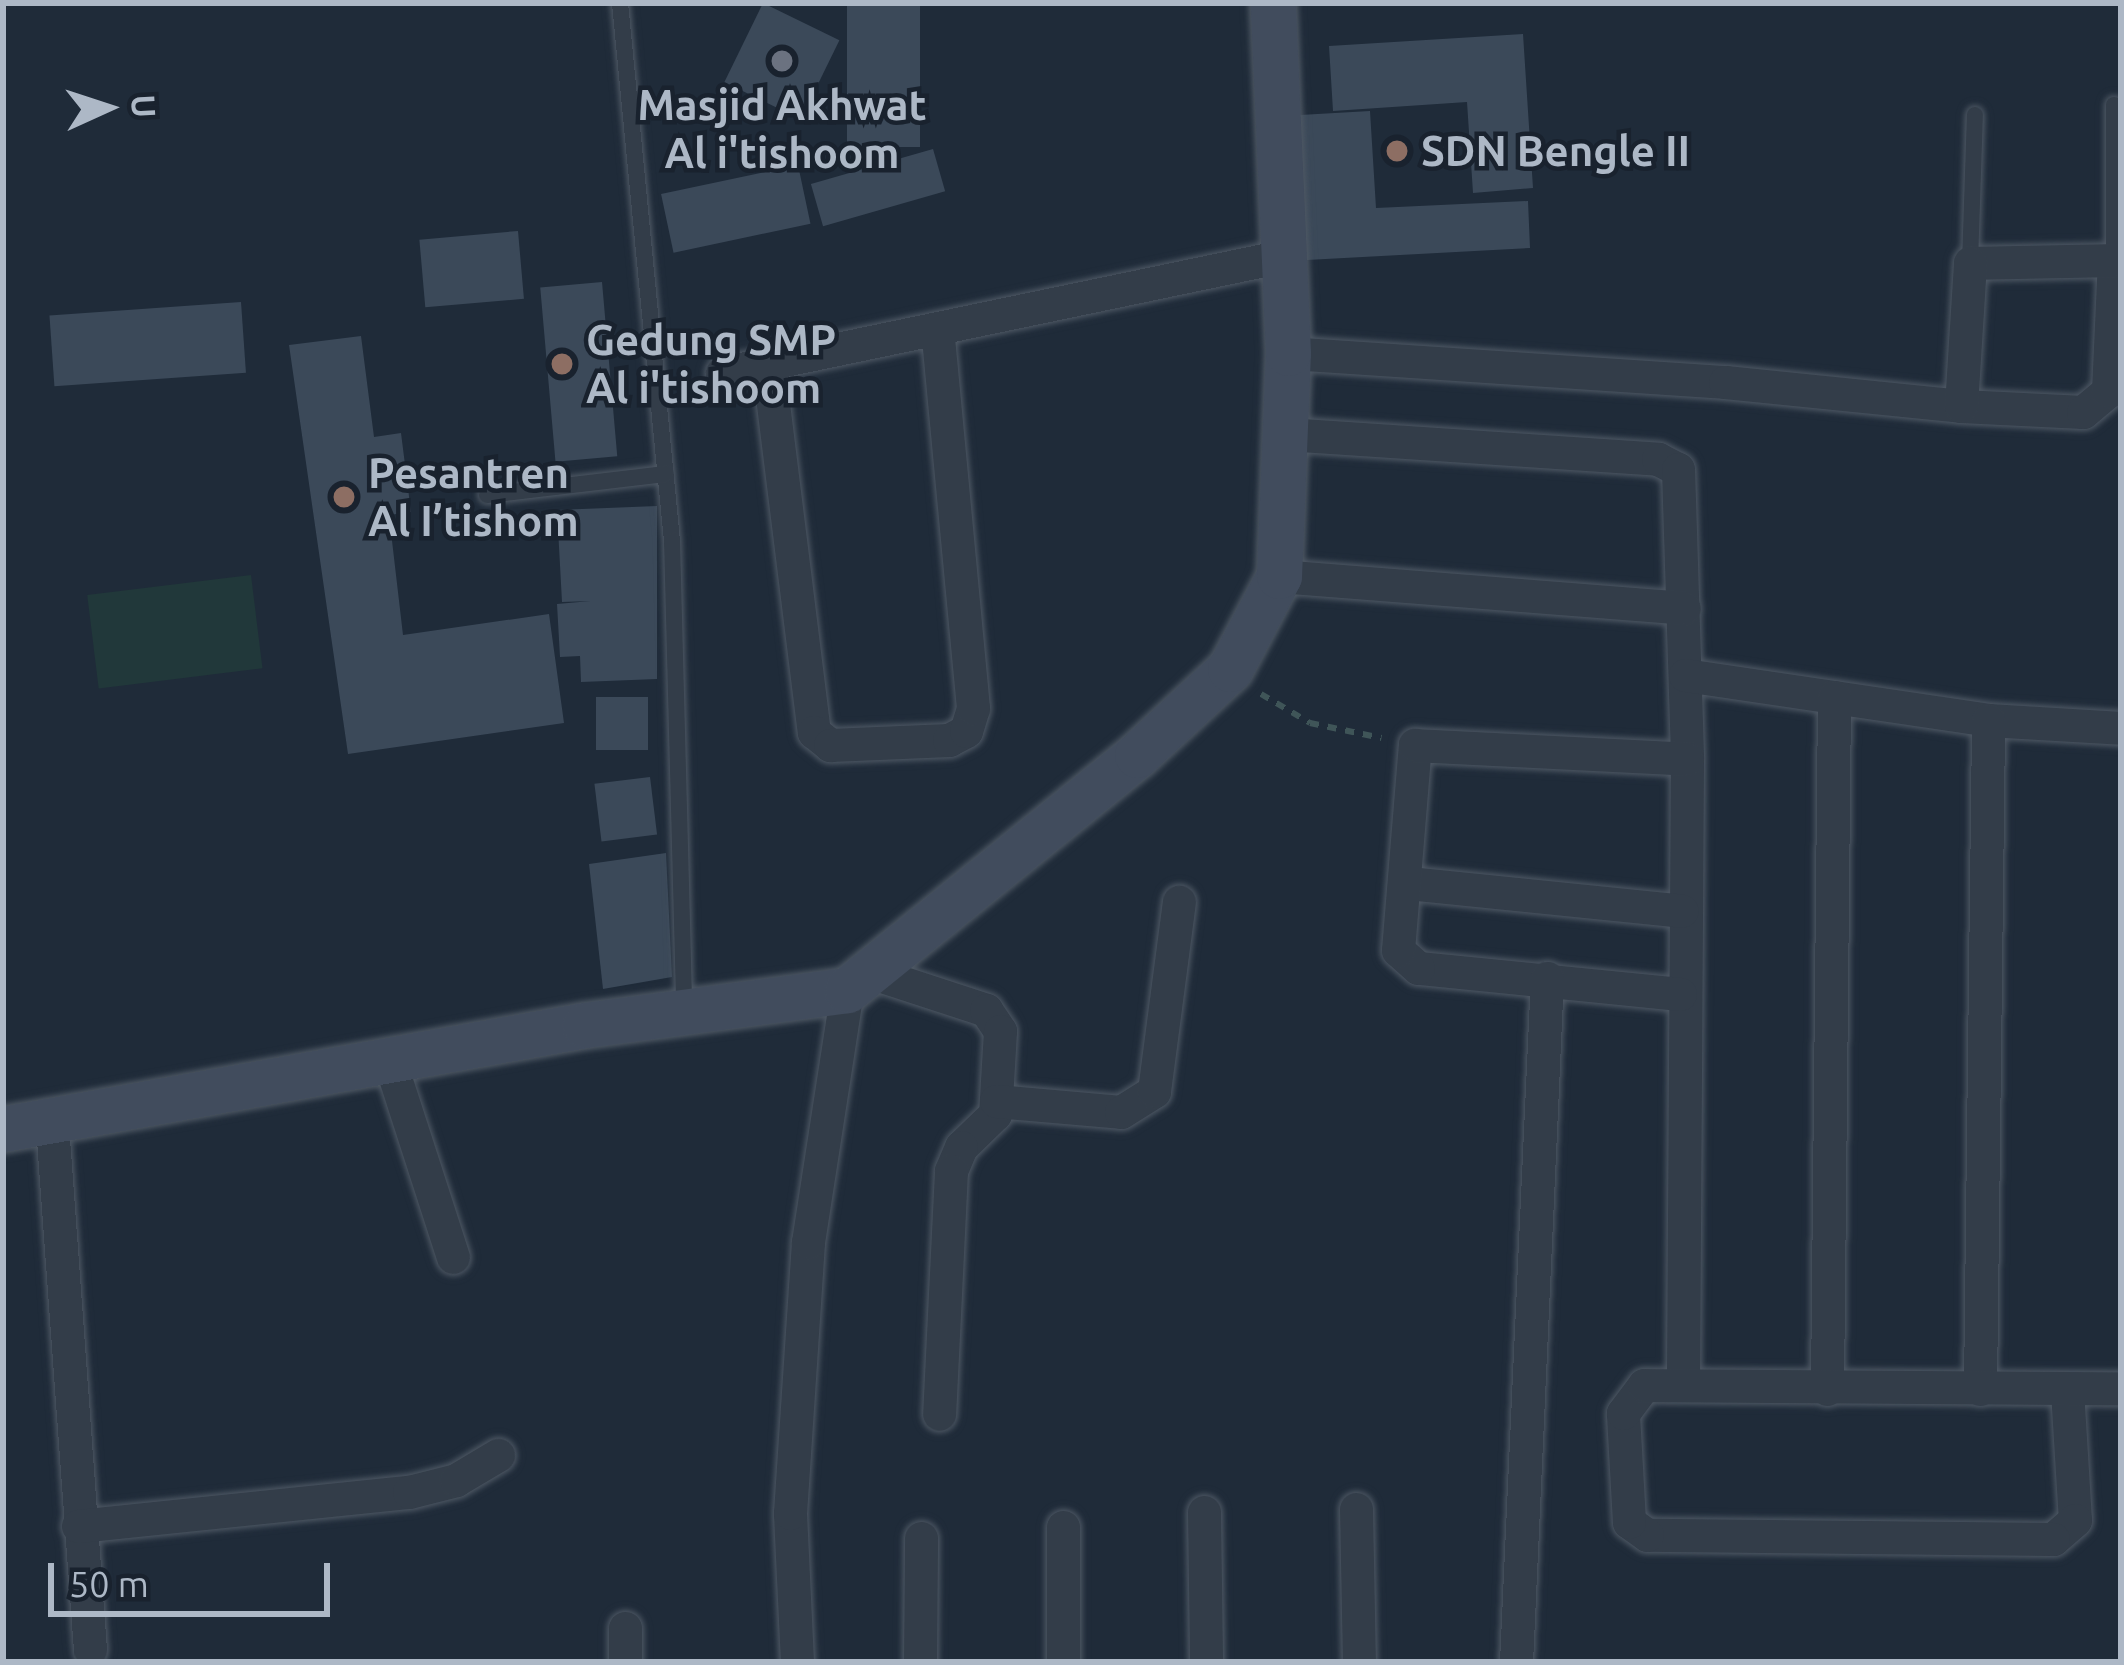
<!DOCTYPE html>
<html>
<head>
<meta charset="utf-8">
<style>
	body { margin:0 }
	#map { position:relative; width:2124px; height:1665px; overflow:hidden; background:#1f2b39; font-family:Ubuntu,sans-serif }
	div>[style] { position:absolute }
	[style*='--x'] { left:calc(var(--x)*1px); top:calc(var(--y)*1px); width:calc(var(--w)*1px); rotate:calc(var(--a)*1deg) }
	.green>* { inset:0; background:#21383a; transform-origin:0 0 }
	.building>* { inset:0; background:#3b4959; transform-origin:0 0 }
	.path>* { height:6px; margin-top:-3px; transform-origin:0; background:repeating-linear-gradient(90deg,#3f5558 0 9px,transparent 0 18px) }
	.roads { filter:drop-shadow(0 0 3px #4e5864) drop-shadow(0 0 3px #4e5864) }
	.lane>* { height:16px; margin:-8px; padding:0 8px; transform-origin:8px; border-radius:8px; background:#333d49 }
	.street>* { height:33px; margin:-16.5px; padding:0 16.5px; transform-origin:16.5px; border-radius:16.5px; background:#333d49 }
	.secondary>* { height:45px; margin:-22.5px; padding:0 22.5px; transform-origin:22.5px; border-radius:22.5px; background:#414c5d }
	.dots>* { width:33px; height:33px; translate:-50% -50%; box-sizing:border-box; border:6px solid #19222e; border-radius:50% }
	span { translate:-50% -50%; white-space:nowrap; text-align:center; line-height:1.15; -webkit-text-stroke:9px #19222e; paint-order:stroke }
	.poi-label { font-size:42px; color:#adb8c6; font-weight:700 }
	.left { translate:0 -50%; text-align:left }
	.frame { position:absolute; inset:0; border:6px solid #adb8c6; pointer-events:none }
	.north { position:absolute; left:48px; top:48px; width:120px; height:120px; -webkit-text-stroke:9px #19222e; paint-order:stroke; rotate:87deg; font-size:33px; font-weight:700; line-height:48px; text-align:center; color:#adb8c6 }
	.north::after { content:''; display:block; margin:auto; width:42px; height:54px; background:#adb8c6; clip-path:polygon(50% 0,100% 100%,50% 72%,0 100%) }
	.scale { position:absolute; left:48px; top:1563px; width:282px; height:54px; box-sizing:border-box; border:6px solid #adb8c6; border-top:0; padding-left:15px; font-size:36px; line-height:42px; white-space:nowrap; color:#adb8c6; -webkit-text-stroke:9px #19222e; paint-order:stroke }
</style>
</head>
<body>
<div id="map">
	<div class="green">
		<div style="left:251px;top:575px;width:94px;height:165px;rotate:83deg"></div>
	</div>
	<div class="building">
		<div style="left:763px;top:3px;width:85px;height:88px;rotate:26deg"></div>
		<div style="left:847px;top:3px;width:73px;height:144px"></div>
		<div style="clip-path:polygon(1523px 34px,1533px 188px,1473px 193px,1467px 102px,1333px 111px,1329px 46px)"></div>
		<div style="clip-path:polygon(1370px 111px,1376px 208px,1528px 201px,1530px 248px,1307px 260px,1300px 115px)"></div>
		<div style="left:933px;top:149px;width:44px;height:127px;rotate:74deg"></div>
		<div style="left:798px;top:165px;width:60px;height:140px;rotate:78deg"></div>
		<div style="left:518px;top:231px;width:68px;height:99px;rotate:85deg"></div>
		<div style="left:602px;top:282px;width:175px;height:62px;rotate:85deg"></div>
		<div style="left:241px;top:302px;width:71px;height:192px;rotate:86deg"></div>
		<div style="clip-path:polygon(361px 336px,374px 437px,401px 433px,411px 512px,389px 515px,403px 635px,549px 614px,564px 723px,348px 754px,289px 345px)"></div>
		<div style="clip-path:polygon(657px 506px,657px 679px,581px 682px,580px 656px,560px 657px,557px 604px,591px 601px,562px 602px,557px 510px)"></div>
		<div style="left:596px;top:697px;width:52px;height:53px"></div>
		<div style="left:650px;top:777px;width:58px;height:56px;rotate:83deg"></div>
		<div style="clip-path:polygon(666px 853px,672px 977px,603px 989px,589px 864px)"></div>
	</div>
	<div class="path">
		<div style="--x:1261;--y:694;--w:57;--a:30.6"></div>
		<div style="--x:1310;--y:723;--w:73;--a:11.9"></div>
	</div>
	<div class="roads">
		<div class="lane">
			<div style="--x:620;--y:3;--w:541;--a:84.48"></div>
			<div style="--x:672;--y:541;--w:470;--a:88.5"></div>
			<div style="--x:2114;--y:260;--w:155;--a:-90"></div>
			<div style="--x:1970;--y:263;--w:148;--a:-88.1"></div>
			<div style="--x:487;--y:495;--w:180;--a:-6.7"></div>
		</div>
		<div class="street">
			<div style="--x:1288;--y:353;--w:438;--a:3.8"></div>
			<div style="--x:1725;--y:382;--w:237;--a:5.8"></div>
			<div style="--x:1961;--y:406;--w:122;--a:2.8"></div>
			<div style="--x:2083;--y:412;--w:33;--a:-40"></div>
			<div style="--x:2108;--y:391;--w:131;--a:-87.4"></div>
			<div style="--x:2114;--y:260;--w:144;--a:178.8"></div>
			<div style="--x:1970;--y:263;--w:143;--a:93.6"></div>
			<div style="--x:768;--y:364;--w:371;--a:82.9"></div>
			<div style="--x:814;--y:732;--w:21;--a:39"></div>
			<div style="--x:830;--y:745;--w:119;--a:-2.4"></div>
			<div style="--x:949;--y:740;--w:19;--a:-28"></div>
			<div style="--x:966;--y:731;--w:24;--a:-73"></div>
			<div style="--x:973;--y:708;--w:381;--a:-95.4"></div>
			<div style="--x:722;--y:373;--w:573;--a:-11.78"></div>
			<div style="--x:1286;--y:434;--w:373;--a:3.8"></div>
			<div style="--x:1658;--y:459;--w:22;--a:27"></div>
			<div style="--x:1678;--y:469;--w:290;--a:88.2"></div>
			<div style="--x:1687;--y:759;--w:624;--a:90.37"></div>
			<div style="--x:1279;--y:576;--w:406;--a:4.5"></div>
			<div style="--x:1685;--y:675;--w:306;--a:8.4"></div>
			<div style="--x:1988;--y:720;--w:133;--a:3.4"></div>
			<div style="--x:1408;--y:883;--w:275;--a:5.8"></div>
			<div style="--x:876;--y:974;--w:116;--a:18.1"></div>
			<div style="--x:986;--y:1010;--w:25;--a:56"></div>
			<div style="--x:1000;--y:1031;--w:83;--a:93.4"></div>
			<div style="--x:995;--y:1114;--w:47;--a:135.9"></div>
			<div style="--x:961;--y:1147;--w:26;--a:113"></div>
			<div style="--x:951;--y:1171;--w:243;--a:92.8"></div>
			<div style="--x:1680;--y:994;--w:263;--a:-174.3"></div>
			<div style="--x:1418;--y:968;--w:27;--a:-138"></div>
			<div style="--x:1398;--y:950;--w:206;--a:-85.3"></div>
			<div style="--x:1415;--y:745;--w:272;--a:2.9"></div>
			<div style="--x:389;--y:1059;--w:208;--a:72.1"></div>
			<div style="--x:996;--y:1101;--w:125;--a:5"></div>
			<div style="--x:1121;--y:1112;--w:39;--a:-32"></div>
			<div style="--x:1154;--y:1091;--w:191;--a:-82.5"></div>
			<div style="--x:52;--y:1125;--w:526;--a:85.86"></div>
			<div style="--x:1827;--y:1389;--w:692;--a:-89.42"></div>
			<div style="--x:1980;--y:1389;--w:669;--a:-89.31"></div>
			<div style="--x:2067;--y:1390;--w:130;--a:86.5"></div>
			<div style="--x:2075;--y:1520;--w:29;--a:139"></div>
			<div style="--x:2053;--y:1539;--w:406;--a:-179.4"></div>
			<div style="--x:1647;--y:1535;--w:22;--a:-144"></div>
			<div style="--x:1629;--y:1522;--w:109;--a:-93.2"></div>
			<div style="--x:1623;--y:1413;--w:35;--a:-53"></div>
			<div style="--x:1644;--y:1385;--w:477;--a:0.4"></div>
			<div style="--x:1356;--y:1509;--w:153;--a:88.9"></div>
			<div style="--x:1204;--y:1512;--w:150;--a:89.2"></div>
			<div style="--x:78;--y:1526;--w:333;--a:-5.9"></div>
			<div style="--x:409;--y:1492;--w:49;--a:-14.3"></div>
			<div style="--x:456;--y:1480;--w:49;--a:-30.8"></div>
			<div style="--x:1063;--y:1527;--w:135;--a:90"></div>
			<div style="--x:625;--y:1628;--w:34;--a:90"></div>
			<div style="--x:797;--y:1662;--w:149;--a:-92.7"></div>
			<div style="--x:790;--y:1513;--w:272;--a:-86.2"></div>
			<div style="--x:808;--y:1242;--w:255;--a:-81.2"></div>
			<div style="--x:920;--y:1662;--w:124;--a:-89.5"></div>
			<div style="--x:1516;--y:1662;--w:685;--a:-87.41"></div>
		</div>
		<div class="secondary">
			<div style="--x:3;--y:1129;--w:591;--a:-10.13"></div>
			<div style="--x:585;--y:1025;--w:264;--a:-7.6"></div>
			<div style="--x:847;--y:990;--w:373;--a:-39"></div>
			<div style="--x:1137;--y:755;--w:127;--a:-42.8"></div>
			<div style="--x:1230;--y:669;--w:105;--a:-62.2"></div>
			<div style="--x:1279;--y:576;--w:223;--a:-87.7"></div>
			<div style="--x:1288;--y:353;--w:350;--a:-92.5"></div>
		</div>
	</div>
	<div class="dots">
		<div style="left:782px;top:61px;background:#6b7280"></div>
		<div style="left:1397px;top:151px;background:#8d6e63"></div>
		<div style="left:562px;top:364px;background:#8d6e63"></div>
		<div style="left:344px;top:497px;background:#8d6e63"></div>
	</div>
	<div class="poi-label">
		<span style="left:782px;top:129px">Masjid Akhwat<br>Al i'tishoom</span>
		<span class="left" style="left:1421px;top:151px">SDN Bengle II</span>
		<span class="left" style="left:586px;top:364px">Gedung SMP<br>Al i'tishoom</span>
		<span class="left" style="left:368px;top:497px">Pesantren<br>Al I’tishom</span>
	</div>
	<div class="frame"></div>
	<div class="north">U</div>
	<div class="scale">50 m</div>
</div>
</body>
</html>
